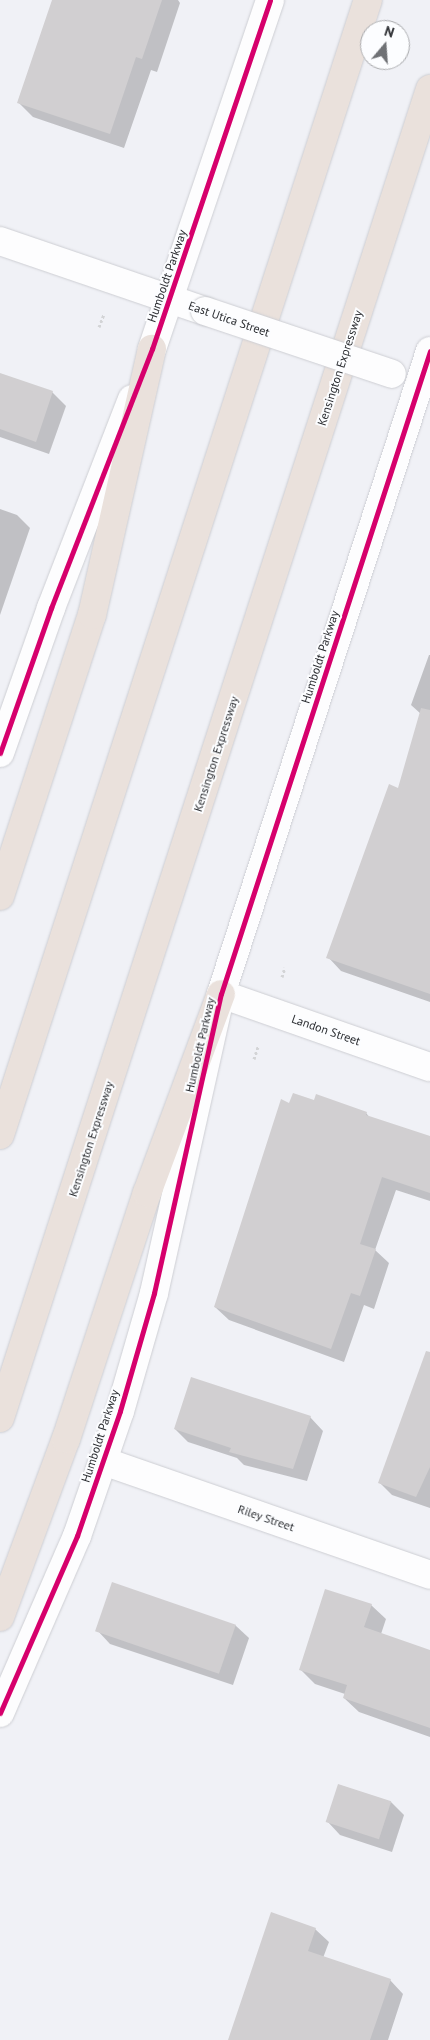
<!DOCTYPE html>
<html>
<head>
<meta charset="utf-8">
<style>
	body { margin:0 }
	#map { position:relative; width:430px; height:2040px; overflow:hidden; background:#f0f1f6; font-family:"PT Sans",sans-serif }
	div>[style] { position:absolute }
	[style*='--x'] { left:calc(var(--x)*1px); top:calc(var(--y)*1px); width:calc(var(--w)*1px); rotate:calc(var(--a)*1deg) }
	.shadow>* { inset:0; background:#0003 }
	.building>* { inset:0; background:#d1cfd1; transform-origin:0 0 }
	.path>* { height:3px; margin-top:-1.5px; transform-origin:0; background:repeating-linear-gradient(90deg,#d3d4d6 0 2.5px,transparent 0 5px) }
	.roads { filter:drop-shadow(0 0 1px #cdced3) drop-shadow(0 0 1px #cdced3) }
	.minor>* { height:28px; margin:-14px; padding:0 14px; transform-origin:14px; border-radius:14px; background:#fdfdfe }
	.tertiary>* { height:28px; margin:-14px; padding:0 14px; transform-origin:14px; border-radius:14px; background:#fdfdfe }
	.motorway>* { height:28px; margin:-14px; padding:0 14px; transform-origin:14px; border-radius:14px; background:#eae1dc }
	.bridges { filter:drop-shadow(0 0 1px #cdced3) drop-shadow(0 0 1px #cdced3) }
	.tertiary-bridge>* { height:28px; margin:-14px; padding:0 14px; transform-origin:14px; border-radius:14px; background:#fdfdfe }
	.cycleway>* { height:5px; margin:-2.5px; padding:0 2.5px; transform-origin:2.5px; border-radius:2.5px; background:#d6006c }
	span { translate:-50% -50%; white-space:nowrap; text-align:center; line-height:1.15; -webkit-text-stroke:4px #fcfdff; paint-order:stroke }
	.street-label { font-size:12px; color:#2a2c30 }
	.north { position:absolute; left:360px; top:20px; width:50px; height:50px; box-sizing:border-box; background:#fcfdff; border:1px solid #a8a9ac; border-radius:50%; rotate:18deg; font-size:14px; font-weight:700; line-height:20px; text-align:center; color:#2a2c30 }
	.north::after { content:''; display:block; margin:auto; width:18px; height:22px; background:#6f7175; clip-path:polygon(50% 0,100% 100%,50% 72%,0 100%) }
</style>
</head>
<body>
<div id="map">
	<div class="shadow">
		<div style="clip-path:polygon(53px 0,178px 0,180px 3px,157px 72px,151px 70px,124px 148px,33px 117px,18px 102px)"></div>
		<div style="clip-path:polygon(0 375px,52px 392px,66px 406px,49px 454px,0 437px)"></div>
		<div style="clip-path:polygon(0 509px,17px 515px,30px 528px,0 615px)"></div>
		<div style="clip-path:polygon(429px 655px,430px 655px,430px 1002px,341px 971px,328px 957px,399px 790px,421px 714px,411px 705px)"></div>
		<div style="clip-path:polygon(290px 1104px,366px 1113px,371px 1119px,430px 1138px,430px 1201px,396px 1190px,375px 1250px,389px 1263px,374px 1309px,364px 1305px,344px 1362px,229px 1320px,215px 1307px)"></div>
		<div style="clip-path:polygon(430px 1398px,430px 1508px,392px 1495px,380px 1483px)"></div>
		<div style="clip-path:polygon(310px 1417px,323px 1431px,307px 1481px,244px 1465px,237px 1458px,188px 1442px,175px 1429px)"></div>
		<div style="clip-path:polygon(371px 1605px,386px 1619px,381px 1634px,430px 1651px,430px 1737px,359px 1712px,344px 1698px,345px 1694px,315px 1684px,300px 1669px)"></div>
		<div style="clip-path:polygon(235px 1625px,249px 1638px,233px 1685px,110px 1644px,97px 1630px)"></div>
		<div style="clip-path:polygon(339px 1785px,391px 1802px,404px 1815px,392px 1852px,340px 1835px,327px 1821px)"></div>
		<div style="clip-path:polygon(315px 1929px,329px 1942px,323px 1958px,390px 1980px,403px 1994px,388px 2040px,229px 2040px)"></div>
	</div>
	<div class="building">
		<div style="clip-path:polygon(52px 0,162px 0,142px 59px,136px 57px,110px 134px,17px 103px)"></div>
		<div style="clip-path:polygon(0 373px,53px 391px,36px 442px,0 429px)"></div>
		<div style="clip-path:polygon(421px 708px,430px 710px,430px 994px,326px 958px,389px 784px,398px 788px)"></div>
		<div style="clip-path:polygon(293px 1093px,314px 1100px,316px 1094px,367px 1112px,366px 1115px,430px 1136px,430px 1193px,382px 1177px,360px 1244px,376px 1249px,360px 1296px,351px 1293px,331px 1349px,214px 1307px,281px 1099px,289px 1103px)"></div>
		<div style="clip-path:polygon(426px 1351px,430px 1352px,430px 1467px,416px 1497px,378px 1483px)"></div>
		<div style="clip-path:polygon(191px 1377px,311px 1416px,293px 1469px,229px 1452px,231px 1448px,174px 1429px)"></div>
		<div style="left:112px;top:1582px;width:131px;height:52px;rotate:19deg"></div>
		<div style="clip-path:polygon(325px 1589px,372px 1604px,364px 1627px,430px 1650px,430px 1728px,343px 1698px,347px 1685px,299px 1670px)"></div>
		<div style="left:338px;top:1784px;width:56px;height:40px;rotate:18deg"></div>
		<div style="clip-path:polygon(271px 1912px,316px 1928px,308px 1951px,391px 1979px,370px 2040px,228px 2040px)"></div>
	</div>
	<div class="path">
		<div style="--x:99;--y:327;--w:14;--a:-69"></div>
		<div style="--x:282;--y:977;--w:10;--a:-73"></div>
		<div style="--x:254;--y:1059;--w:13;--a:-72"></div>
	</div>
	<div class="roads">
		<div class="minor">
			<div style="--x:0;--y:753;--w:154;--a:-70.6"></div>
			<div style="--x:51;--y:608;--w:224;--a:-68.8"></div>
			<div style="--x:103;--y:1461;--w:346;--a:19.2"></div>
			<div style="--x:0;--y:1713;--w:193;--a:-66.5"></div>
			<div style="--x:77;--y:1536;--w:132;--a:-71"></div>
			<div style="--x:120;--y:1411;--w:123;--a:-73.9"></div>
			<div style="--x:154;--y:1293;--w:306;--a:-77.4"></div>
			<div style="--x:221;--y:994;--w:221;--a:19.3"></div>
		</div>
		<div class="tertiary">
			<div style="--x:0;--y:241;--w:217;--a:18.9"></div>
			<div style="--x:152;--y:349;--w:368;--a:-71.3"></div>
			<div style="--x:221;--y:994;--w:676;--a:-71.99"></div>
		</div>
		<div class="motorway">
			<div style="--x:0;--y:896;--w:296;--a:-71.9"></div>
			<div style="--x:92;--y:615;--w:273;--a:-77.3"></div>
			<div style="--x:0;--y:1135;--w:1193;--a:-72.04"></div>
			<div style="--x:0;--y:1418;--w:1397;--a:-72.07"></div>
			<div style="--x:0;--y:1617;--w:190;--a:-69.7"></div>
			<div style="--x:66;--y:1439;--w:259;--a:-71.8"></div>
			<div style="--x:147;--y:1193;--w:212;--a:-69.6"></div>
		</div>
	</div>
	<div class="bridges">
		<div class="tertiary-bridge">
			<div style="--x:205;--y:311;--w:197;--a:18.6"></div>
		</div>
	</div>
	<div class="cycleway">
		<div style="--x:0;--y:753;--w:154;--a:-70.6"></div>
		<div style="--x:51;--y:608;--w:278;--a:-68.7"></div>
		<div style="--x:152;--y:349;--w:368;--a:-71.3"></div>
		<div style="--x:0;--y:1713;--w:193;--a:-66.5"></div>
		<div style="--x:77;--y:1536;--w:132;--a:-71"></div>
		<div style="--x:120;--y:1411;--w:123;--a:-73.9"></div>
		<div style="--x:154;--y:1293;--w:306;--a:-77.4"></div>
		<div style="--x:221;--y:994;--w:676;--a:-71.99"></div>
	</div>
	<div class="street-label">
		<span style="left:167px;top:276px;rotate:-71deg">Humboldt Parkway</span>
		<span style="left:229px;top:319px;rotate:19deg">East Utica Street</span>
		<span style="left:340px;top:368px;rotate:-72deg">Kensington Expressway</span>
		<span style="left:320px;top:657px;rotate:-72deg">Humboldt Parkway</span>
		<span style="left:216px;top:754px;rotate:-72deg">Kensington Expressway</span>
		<span style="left:326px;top:1030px;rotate:19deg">Landon Street</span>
		<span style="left:200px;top:1045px;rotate:-77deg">Humboldt Parkway</span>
		<span style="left:91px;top:1139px;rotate:-72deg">Kensington Expressway</span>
		<span style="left:100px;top:1436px;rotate:-72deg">Humboldt Parkway</span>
		<span style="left:266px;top:1518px;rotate:19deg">Riley Street</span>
	</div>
	<div class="north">N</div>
</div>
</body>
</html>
